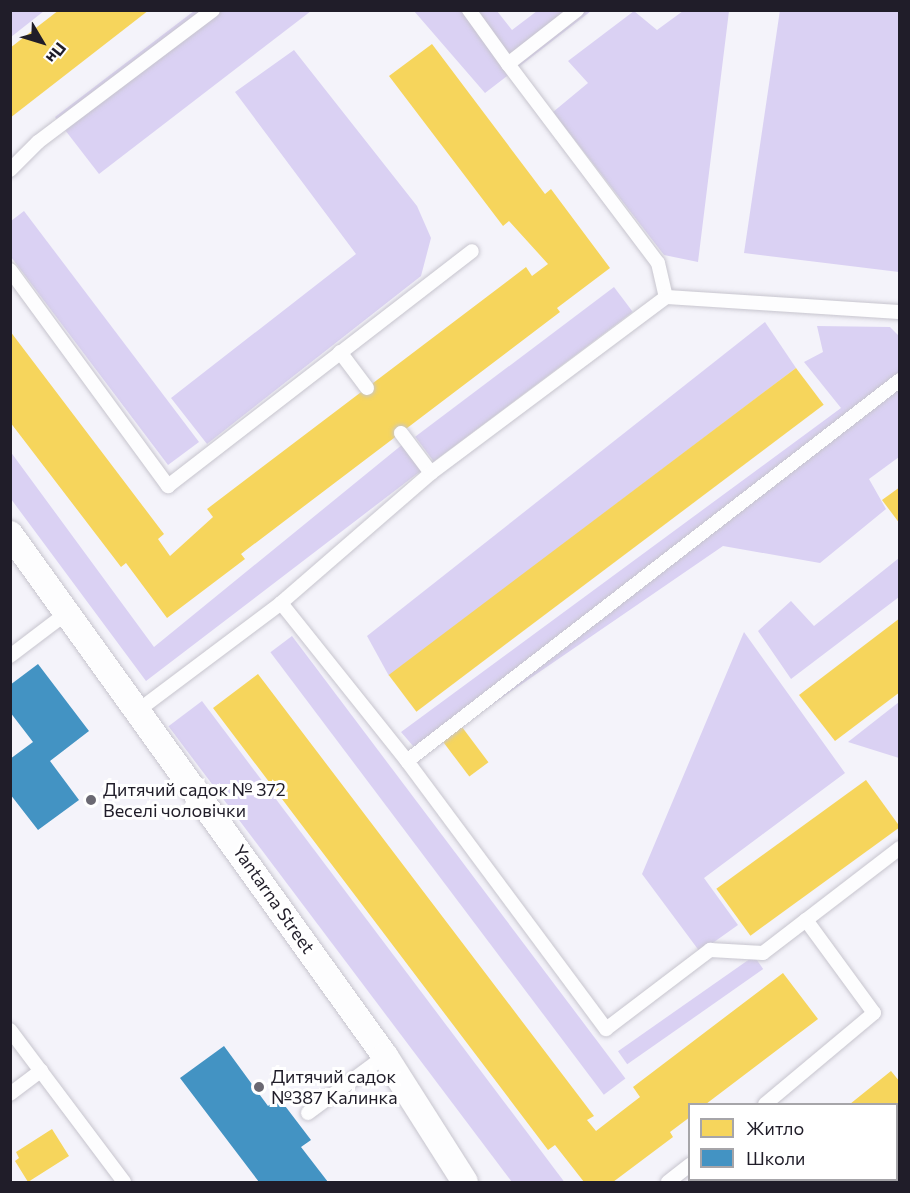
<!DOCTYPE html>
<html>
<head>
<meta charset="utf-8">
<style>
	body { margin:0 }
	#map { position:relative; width:910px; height:1193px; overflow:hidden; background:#f4f3fa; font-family:Commissioner,sans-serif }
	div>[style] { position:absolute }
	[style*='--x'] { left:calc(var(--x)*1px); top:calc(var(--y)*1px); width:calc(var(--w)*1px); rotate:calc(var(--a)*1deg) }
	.green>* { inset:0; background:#dad1f3; transform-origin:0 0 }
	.homes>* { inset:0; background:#f6d55c; transform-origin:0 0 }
	.schools>* { inset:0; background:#4393c3 }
	.roads { filter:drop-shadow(0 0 2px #c7c5ce) drop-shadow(0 0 2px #c7c5ce) }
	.lane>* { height:14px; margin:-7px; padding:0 7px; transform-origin:7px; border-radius:7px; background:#fdfdfe }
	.street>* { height:26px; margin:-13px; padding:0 13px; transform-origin:13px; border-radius:13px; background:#fdfdfe }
	.dots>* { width:16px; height:16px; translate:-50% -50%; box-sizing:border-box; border:3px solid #fff; border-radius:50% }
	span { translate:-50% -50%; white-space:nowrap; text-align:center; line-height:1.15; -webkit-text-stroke:6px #fff; paint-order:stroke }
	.poi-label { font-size:18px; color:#201d29 }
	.left { translate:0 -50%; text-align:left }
	.street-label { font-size:18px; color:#201d29 }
	.frame { position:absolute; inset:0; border:12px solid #201d29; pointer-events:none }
	.legend { position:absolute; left:688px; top:1103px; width:210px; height:78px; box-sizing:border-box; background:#fff; border:2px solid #a6a5a9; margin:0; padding:8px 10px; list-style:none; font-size:18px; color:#201d29 }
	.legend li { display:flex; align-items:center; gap:12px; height:30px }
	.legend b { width:30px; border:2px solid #a6a5a9 }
	.north { position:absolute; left:12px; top:12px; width:60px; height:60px; -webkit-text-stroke:4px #fff; paint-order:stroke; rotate:128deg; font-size:16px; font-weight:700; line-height:24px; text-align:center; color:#201d29 }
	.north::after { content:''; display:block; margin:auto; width:21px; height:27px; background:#201d29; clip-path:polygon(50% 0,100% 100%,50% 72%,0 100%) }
</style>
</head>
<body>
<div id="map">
	<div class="green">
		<div style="clip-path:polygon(11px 10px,44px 10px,44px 11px,11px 37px)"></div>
		<div style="clip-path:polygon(780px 10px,899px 11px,899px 272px,744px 253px)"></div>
		<div style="clip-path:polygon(194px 11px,311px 11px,99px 174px,55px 117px)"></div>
		<div style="clip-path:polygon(414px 11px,497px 11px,512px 30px,537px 11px,591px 11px,485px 93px)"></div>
		<div style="clip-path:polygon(634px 11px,657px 30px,683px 11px,729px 11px,698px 262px,664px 255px,553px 112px,588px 83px,568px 61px)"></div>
		<div style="clip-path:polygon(294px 50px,417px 206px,431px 238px,421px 276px,207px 444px,171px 398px,356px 254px,235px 92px)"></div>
		<div style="clip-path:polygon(24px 211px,199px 442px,168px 465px,11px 257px,11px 221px)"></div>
		<div style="left:614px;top:287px;width:31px;height:249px;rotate:53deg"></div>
		<div style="clip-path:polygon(765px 322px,796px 368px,389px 676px,367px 636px)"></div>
		<div style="clip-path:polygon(817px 326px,890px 327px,899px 336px,899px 457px,869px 479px,886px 509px,820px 563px,723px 546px,420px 754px,401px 732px,841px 408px,804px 362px,823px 352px)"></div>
		<div style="clip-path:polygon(403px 444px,422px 470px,146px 681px,11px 499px,10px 451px,154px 647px)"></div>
		<div style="clip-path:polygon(899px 558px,899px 597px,791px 679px,758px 631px,791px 601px,814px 626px)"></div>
		<div style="clip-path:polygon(744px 632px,845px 773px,704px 878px,738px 925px,700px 952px,642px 874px)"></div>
		<div style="left:292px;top:636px;width:554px;height:27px;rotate:53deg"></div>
		<div style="left:202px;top:701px;width:604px;height:42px;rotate:53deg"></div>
		<div style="clip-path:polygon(899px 702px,899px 758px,848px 742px)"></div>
		<div style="left:754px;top:956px;width:16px;height:166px;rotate:55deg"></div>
	</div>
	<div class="homes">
		<div style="clip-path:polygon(59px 10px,149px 10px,10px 118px,10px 48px)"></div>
		<div style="clip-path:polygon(432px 44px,545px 194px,551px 189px,610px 268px,557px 308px,560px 312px,241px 554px,245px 559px,167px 618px,126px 563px,121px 567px,10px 422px,10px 331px,164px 534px,158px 539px,170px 556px,213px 517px,207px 509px,526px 267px,532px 276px,548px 264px,509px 221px,503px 226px,389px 76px)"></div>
		<div style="left:796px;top:368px;width:46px;height:510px;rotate:53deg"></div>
		<div style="clip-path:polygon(900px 487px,900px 524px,882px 500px)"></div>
		<div style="clip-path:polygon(900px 618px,900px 692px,835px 741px,799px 695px)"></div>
		<div style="clip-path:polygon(258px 674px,594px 1116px,587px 1120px,596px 1131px,640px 1097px,633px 1087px,783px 973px,818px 1019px,706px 1104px,690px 1104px,690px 1117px,670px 1132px,673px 1137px,613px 1182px,584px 1182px,555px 1145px,548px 1150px,213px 708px)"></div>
		<div style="left:462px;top:727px;width:44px;height:24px;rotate:53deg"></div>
		<div style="left:866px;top:780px;width:58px;height:185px;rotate:54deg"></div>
		<div style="clip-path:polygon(891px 1071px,900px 1082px,900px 1182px,868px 1182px,865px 1180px,896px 1180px,896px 1104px,850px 1104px)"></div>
		<div style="clip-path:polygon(52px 1129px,69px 1156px,28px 1182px,15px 1161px,19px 1158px,16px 1152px)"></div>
	</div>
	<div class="schools">
		<div style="clip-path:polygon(38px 664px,89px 731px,50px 761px,79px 800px,38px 830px,10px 794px,10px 759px,33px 742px,10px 712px,10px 685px)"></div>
		<div style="clip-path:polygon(224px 1046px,268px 1106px,279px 1098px,311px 1140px,301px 1147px,328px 1182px,259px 1182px,180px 1078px)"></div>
	</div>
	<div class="roads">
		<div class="lane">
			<div style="--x:469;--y:10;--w:67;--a:54.2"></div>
			<div style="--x:508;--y:64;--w:88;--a:-38"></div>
			<div style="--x:508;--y:64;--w:249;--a:53"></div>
			<div style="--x:658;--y:263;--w:35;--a:77"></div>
			<div style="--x:10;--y:170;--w:40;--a:-45"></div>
			<div style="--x:38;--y:142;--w:219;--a:-37"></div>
			<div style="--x:10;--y:270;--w:268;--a:53.8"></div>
			<div style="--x:168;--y:486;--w:384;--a:-37.7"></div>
			<div style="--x:340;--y:352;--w:45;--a:53.1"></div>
			<div style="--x:401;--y:433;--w:50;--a:53.1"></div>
			<div style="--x:281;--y:603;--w:198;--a:-40.9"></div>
			<div style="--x:431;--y:473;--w:294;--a:-36.8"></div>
			<div style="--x:666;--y:297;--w:234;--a:3.7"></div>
			<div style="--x:10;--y:656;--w:73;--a:-37.2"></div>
			<div style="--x:140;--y:709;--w:176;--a:-36.9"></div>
			<div style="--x:281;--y:603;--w:202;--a:51.4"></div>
			<div style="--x:407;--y:761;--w:334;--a:53.4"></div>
			<div style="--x:606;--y:1029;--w:131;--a:-37.2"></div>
			<div style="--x:710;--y:950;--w:53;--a:3.2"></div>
			<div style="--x:763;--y:953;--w:54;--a:-37.5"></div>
			<div style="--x:806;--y:920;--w:115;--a:53.8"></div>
			<div style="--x:874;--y:1013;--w:142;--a:140.1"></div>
			<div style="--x:407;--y:761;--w:623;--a:-37.7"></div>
			<div style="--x:806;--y:920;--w:118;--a:-37.5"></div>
			<div style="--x:10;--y:1030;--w:190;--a:53.1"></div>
			<div style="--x:10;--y:1094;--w:39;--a:-37"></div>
			<div style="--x:308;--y:1113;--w:96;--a:-36.5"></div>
			<div style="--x:836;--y:1180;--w:4;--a:34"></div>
			<div style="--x:668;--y:1182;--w:28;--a:-38"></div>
		</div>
		<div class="street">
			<div style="--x:10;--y:534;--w:643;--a:54.31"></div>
			<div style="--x:385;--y:1056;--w:149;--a:57.6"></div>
		</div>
	</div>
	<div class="dots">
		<div style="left:91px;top:800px;background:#6a6872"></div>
		<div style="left:259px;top:1087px;background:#6a6872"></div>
	</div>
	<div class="poi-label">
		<span class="left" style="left:103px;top:800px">Дитячий садок № 372<br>Веселі чоловічки</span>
		<span class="left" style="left:271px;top:1087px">Дитячий садок<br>№387 Калинка</span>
	</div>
	<div class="street-label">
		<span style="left:274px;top:899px;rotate:55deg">Yantarna Street</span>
	</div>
	<div class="frame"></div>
	<ul class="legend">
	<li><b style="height:16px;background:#f6d55c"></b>Житло</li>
	<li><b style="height:16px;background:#4393c3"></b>Школи</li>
	</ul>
	<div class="north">Пн</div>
</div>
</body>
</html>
